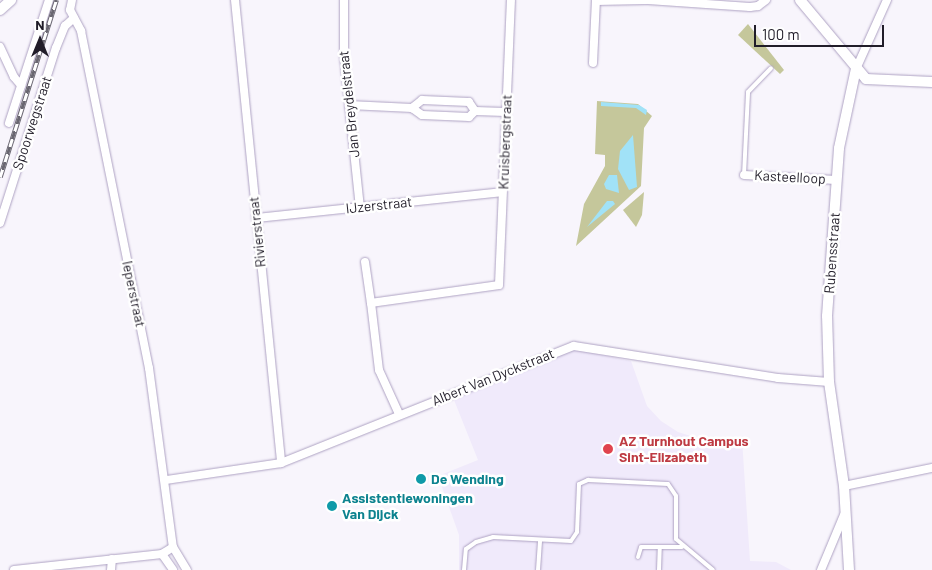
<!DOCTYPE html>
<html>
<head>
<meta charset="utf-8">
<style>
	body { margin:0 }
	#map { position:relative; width:932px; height:570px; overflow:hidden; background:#f8f5fc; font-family:Barlow,sans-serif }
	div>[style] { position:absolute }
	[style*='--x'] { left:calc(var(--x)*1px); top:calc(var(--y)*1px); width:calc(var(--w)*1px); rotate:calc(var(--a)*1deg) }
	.built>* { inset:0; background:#f0eafb }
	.green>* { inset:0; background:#c5c79b }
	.water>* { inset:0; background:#a1e2f7 }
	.roads { filter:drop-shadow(0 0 1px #aea2c3) drop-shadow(0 0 1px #aea2c3) }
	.service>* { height:4px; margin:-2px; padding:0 2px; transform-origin:2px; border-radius:2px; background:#fff }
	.minor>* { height:8px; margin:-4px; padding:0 4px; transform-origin:4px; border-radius:4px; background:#fff }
	.tertiary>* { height:10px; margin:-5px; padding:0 5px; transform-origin:5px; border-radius:5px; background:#fff }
	.rail>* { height:4.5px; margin-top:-2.25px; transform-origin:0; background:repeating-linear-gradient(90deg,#fff 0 8px,#6a6771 0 16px); box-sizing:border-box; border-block:1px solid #6a6771 }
	.dots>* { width:14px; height:14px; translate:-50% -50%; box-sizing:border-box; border:2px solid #fff; border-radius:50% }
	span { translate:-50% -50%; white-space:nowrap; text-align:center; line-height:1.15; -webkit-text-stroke:5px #fff; paint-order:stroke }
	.street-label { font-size:14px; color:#211d29 }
	.health-label { font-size:14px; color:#be3a42; font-weight:700 }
	.left { translate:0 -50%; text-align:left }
	.culture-label { font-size:14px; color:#0d838f; font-weight:700 }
	.north { position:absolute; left:15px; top:15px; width:50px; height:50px; -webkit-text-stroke:4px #fff; paint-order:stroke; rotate:0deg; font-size:14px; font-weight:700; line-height:20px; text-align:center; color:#211d29 }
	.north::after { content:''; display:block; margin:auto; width:18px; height:22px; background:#211d29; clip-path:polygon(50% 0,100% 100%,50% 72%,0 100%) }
	.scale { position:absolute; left:754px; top:25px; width:130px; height:22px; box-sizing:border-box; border:2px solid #211d29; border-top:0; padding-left:6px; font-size:15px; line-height:18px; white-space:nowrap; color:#211d29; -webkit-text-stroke:4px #fff; paint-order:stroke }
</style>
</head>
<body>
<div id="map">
	<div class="built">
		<div style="clip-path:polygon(574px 349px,631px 361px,647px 406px,661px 421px,678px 432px,697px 438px,742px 439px,750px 561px,776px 562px,791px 570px,459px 570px,459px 535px,438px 476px,478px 460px,454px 400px)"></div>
	</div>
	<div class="green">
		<div style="clip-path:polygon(748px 24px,784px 70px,780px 74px,738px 35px)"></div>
		<div style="clip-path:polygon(597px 101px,638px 104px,652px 116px,644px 128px,641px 186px,576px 246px,584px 204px,605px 166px,605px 155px,595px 154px)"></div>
		<div style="clip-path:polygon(644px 192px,642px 215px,636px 227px,623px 210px)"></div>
	</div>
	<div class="water">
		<div style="clip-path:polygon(601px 102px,639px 105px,647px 110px,646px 115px,636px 108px,601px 106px)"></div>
		<div style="clip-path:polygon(633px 135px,637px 187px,629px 190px,618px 169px,620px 151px)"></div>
		<div style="clip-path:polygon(609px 175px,617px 175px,619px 193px,606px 189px,604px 184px)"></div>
		<div style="clip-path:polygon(607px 201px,613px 201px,615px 204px,587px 227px)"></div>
	</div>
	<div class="roads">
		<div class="service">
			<div style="--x:744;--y:175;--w:83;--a:-87.2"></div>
			<div style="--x:748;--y:92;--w:33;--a:-46"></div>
			<div style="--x:638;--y:557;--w:10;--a:-73"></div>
			<div style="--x:641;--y:547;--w:41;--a:0"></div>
			<div style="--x:464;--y:570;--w:21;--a:-85"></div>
			<div style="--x:466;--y:549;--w:12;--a:-35"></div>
			<div style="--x:476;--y:542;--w:18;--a:-16"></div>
			<div style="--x:493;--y:537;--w:78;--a:2.9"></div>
			<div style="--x:571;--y:541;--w:11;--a:-56"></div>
			<div style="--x:577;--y:532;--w:48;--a:-87.6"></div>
			<div style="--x:579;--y:484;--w:10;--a:-24"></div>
			<div style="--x:588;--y:480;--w:80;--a:2.9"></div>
			<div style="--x:668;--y:484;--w:14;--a:56"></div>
			<div style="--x:676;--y:496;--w:43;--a:90"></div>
			<div style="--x:676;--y:539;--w:48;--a:40"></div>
			<div style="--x:538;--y:570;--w:30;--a:-86"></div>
			<div style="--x:659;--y:570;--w:23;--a:-88"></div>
		</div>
		<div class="minor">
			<div style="--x:72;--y:0;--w:10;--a:101"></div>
			<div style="--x:70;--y:10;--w:24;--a:62"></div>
			<div style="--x:81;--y:31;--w:344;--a:78.6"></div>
			<div style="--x:149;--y:368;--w:181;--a:82.4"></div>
			<div style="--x:173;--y:547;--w:27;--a:59"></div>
			<div style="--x:235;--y:0;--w:465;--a:84.3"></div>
			<div style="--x:344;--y:0;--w:56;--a:90"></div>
			<div style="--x:344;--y:56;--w:152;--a:84"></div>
			<div style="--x:648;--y:0;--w:102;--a:3.9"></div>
			<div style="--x:750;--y:7;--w:8;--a:-7"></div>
			<div style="--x:758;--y:6;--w:10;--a:-37"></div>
			<div style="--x:596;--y:1;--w:50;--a:-1.1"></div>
			<div style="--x:0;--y:47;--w:33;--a:65"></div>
			<div style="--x:14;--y:77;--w:11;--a:49"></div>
			<div style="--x:593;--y:63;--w:63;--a:-87.3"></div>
			<div style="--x:856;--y:69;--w:76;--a:-65.8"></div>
			<div style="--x:349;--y:105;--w:63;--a:2.7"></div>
			<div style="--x:412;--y:108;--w:12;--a:35"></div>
			<div style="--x:422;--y:115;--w:47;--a:2.4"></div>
			<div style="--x:469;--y:117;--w:8;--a:-45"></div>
			<div style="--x:475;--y:111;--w:11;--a:-124"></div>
			<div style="--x:469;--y:102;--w:47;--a:-177.6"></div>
			<div style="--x:422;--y:100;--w:13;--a:141"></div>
			<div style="--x:475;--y:111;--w:30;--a:2"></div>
			<div style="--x:9;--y:123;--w:129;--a:-72"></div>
			<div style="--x:744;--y:175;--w:92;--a:3.1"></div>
			<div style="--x:256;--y:218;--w:247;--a:-6"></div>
			<div style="--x:0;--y:223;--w:184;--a:-72.3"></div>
			<div style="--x:56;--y:48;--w:24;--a:-68"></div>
			<div style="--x:65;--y:26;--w:12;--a:-42"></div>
			<div style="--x:365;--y:262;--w:41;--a:81.7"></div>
			<div style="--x:399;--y:414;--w:48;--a:-114.4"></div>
			<div style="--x:379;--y:370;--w:67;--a:-96.8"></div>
			<div style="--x:371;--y:303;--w:129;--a:-8"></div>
			<div style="--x:499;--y:285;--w:285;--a:-87.6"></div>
			<div style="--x:166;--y:480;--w:116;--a:-8.4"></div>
			<div style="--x:281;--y:463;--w:315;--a:-21.8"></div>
			<div style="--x:574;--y:346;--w:206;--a:8.9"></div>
			<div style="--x:778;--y:378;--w:51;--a:4.5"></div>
			<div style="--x:844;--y:486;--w:90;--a:-11.6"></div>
			<div style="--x:162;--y:554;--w:19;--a:55"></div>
			<div style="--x:14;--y:570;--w:149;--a:-6.2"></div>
			<div style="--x:162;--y:554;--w:13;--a:-32"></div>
			<div style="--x:111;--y:570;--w:11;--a:-85"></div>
			<div style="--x:821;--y:570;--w:60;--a:-67.3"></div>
		</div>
		<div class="tertiary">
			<div style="--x:800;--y:0;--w:103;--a:50.1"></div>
			<div style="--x:866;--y:79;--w:66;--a:2.6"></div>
			<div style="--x:0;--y:10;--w:15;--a:-42"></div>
			<div style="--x:849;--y:570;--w:84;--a:-93.4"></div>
			<div style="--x:844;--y:486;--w:105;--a:-98.2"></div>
			<div style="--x:829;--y:382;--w:66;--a:-91.7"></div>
			<div style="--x:827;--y:316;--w:168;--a:-85.9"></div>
			<div style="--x:839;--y:148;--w:81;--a:-77.9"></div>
		</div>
	</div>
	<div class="rail">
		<div style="--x:0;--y:177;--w:186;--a:-72.4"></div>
	</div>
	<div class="dots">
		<div style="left:608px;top:449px;background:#e0444e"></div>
		<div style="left:421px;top:479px;background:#0f9aa8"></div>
		<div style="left:332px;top:506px;background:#0f9aa8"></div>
	</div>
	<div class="street-label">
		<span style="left:349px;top:104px;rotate:-96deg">Jan Breydelstraat</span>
		<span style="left:32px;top:123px;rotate:-72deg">Spoorwegstraat</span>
		<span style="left:505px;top:142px;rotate:-88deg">Kruisbergstraat</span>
		<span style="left:790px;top:177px;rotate:3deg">Kasteelloop</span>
		<span style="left:379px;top:205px;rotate:-6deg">IJzerstraat</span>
		<span style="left:257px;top:232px;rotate:-96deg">Rivierstraat</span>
		<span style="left:832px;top:253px;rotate:-86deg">Rubensstraat</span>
		<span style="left:134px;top:294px;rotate:78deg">Ieperstraat</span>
		<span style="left:493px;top:377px;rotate:-22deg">Albert Van Dyckstraat</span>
	</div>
	<div class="health-label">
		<span class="left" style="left:619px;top:449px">AZ Turnhout Campus<br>Sint-Elizabeth</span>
	</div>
	<div class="culture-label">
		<span class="left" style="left:431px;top:479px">De Wending</span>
		<span class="left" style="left:342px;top:506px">Assistentiewoningen<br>Van Dijck</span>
	</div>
	<div class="north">N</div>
	<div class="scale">100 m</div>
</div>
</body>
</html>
